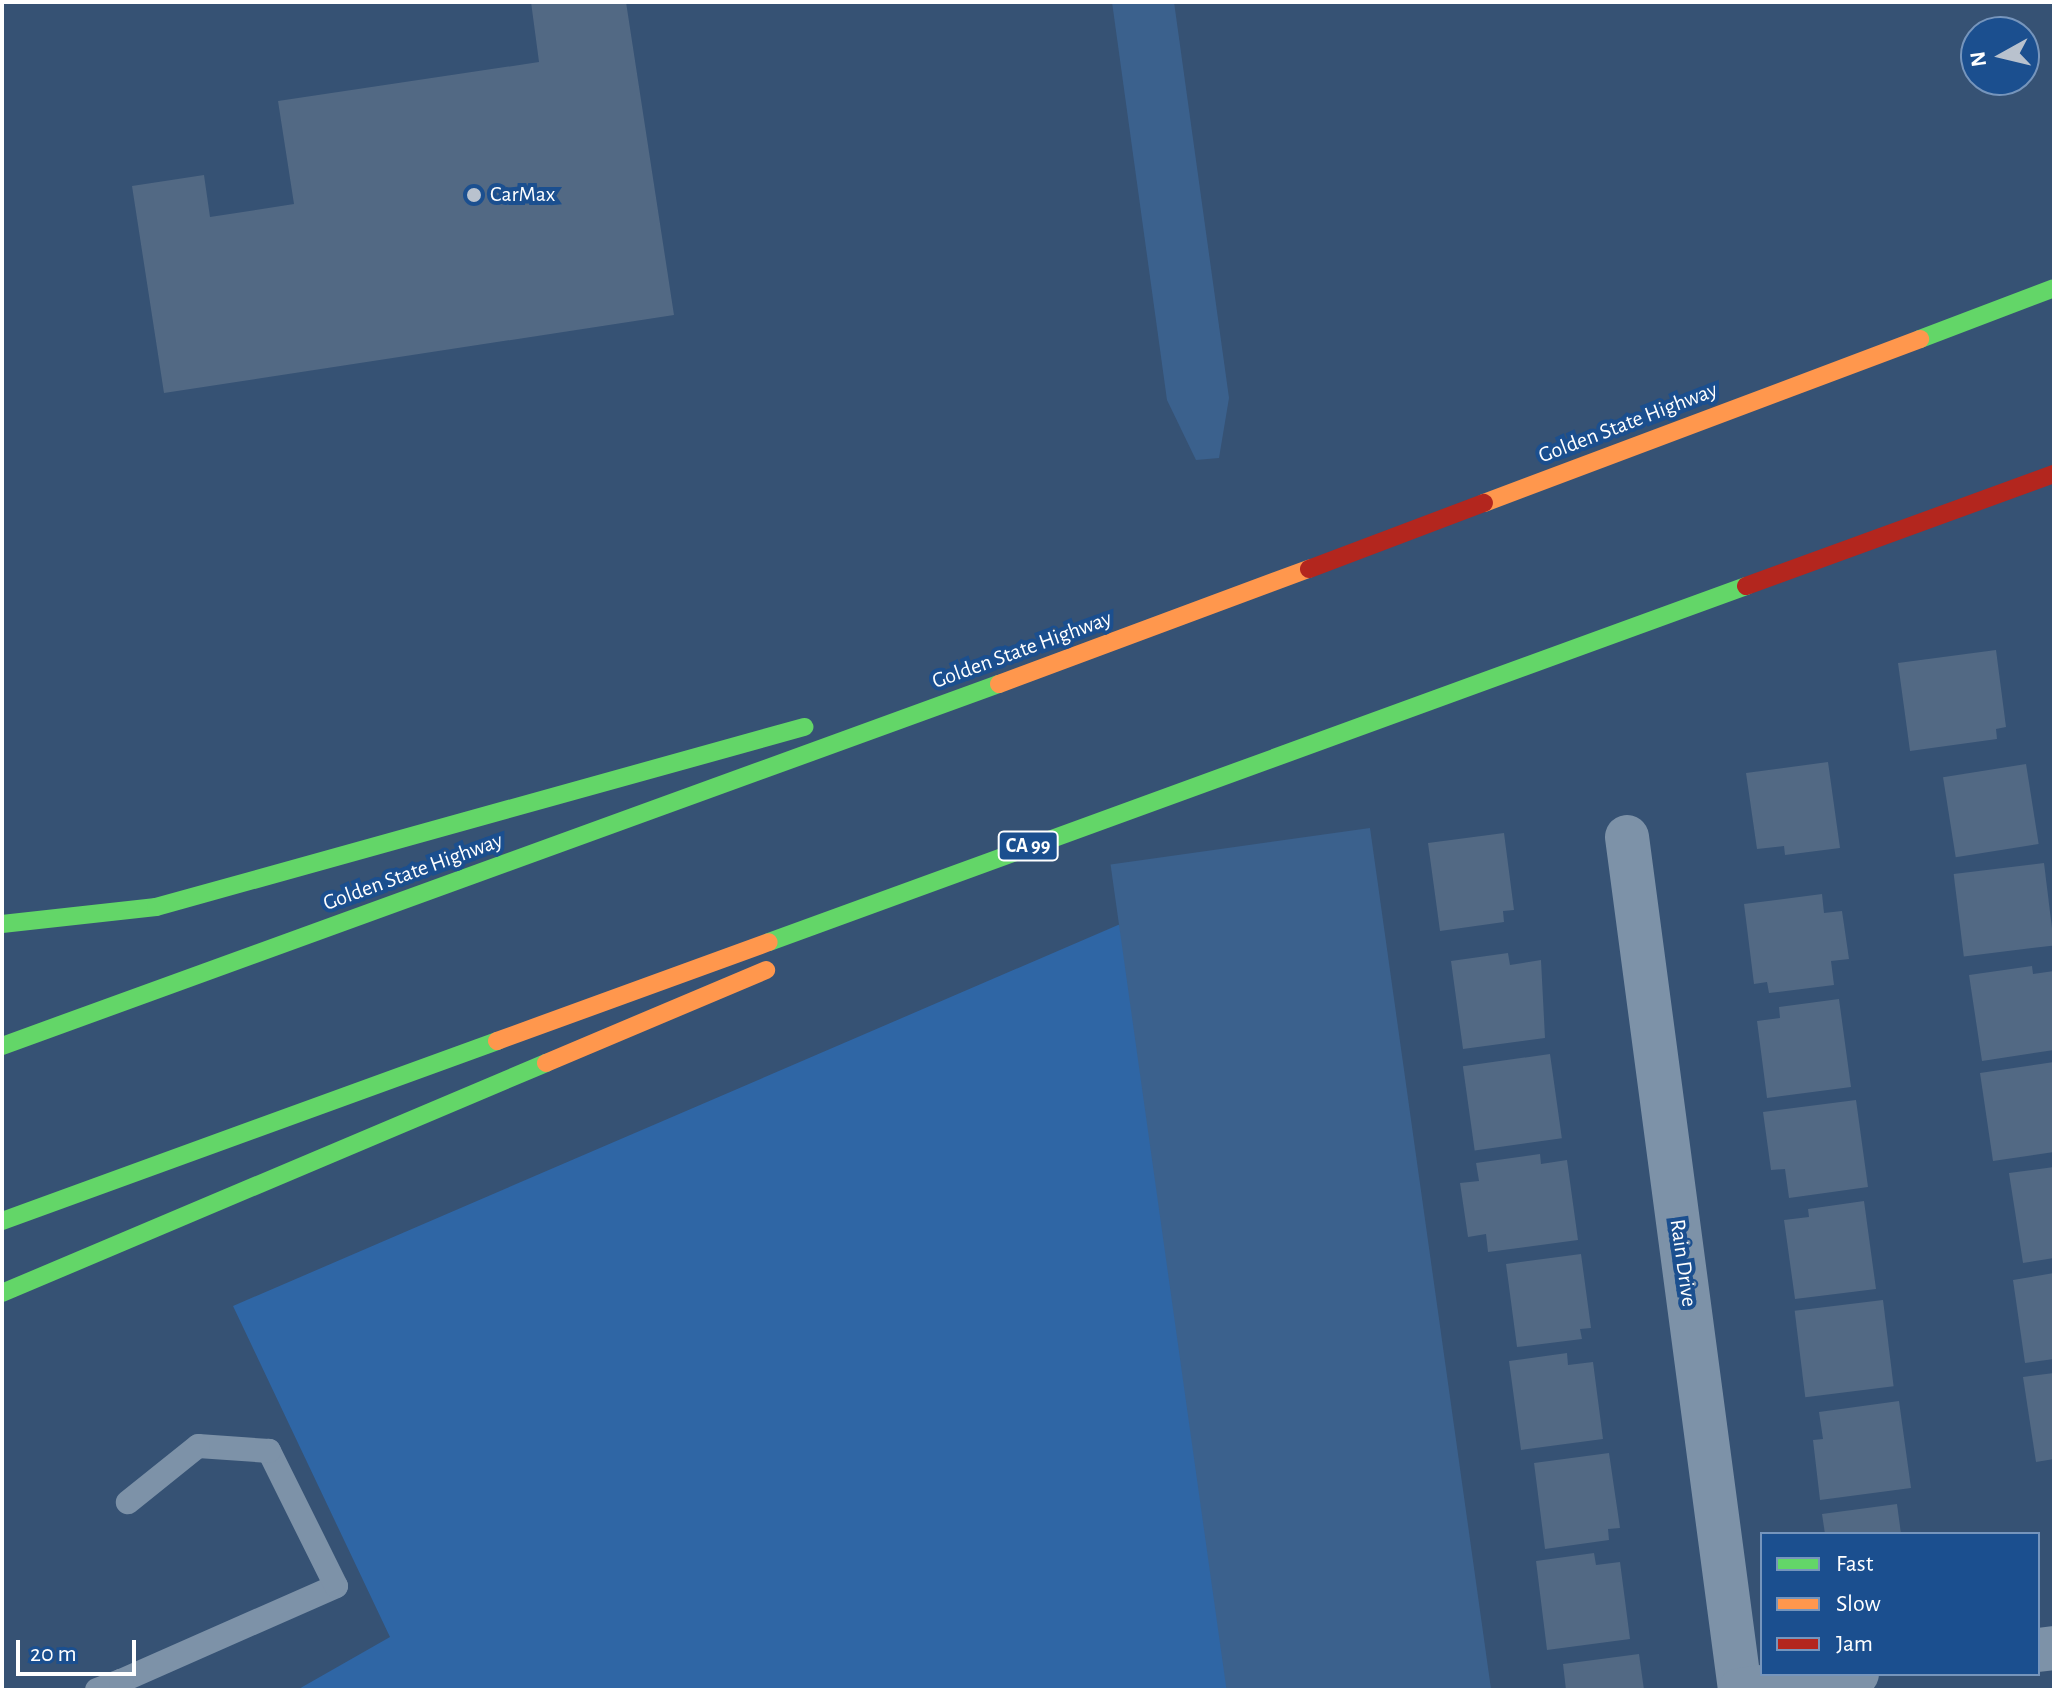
<!DOCTYPE html>
<html>
<head>
<meta charset="utf-8">
<style>
	body { margin:0 }
	#map { position:relative; width:2056px; height:1692px; overflow:hidden; background:#365274; font-family:"Alegreya Sans",sans-serif }
	div>[style] { position:absolute }
	[style*='--x'] { left:calc(var(--x)*1px); top:calc(var(--y)*1px); width:calc(var(--w)*1px); rotate:calc(var(--a)*1deg) }
	.green>* { inset:0; background:#2f66a5 }
	.water>* { inset:0; background:#3b618d; transform-origin:0 0 }
	.building>* { inset:0; background:#526984; transform-origin:0 0 }
	.lane>* { height:24px; margin:-12px; padding:0 12px; transform-origin:12px; border-radius:12px; background:#7d92a8 }
	.street>* { height:44px; margin:-22px; padding:0 22px; transform-origin:22px; border-radius:22px; background:#7d92a8 }
	.fast>* { height:18px; margin:-9px; padding:0 9px; transform-origin:9px; border-radius:9px; background:#63d668 }
	.slow>* { height:18px; margin:-9px; padding:0 9px; transform-origin:9px; border-radius:9px; background:#ff974d }
	.jam>* { height:18px; margin:-9px; padding:0 9px; transform-origin:9px; border-radius:9px; background:#b3261e }
	.dots>* { width:22px; height:22px; translate:-50% -50%; box-sizing:border-box; border:4px solid #1b4f8f; border-radius:50% }
	span { translate:-50% -50%; white-space:nowrap; text-align:center; line-height:1.15; -webkit-text-stroke:8px #1b4f8f; paint-order:stroke }
	.shield-label span { padding:2px 6px; background:#1b4f8f; border:2px solid; border-radius:6px; -webkit-text-stroke-width:0 }
	.shield-label { font-size:20px; color:#fff; font-weight:700 }
	.poi-label { font-size:22px; color:#fff }
	.left { translate:0 -50%; text-align:left }
	.street-label { font-size:22px; color:#fff }
	.frame { position:absolute; inset:0; border:4px solid #fff; pointer-events:none }
	.legend { position:absolute; left:1760px; top:1532px; width:280px; height:144px; box-sizing:border-box; background:#1b4f8f; border:2px solid #7695bc; margin:0; padding:10px 14px; list-style:none; font-size:24px; color:#fff }
	.legend li { display:flex; align-items:center; gap:16px; height:40px }
	.legend b { width:40px; border:2px solid #7695bc }
	.north { position:absolute; left:1960px; top:16px; width:80px; height:80px; box-sizing:border-box; background:#1b4f8f; border:2px solid #7695bc; border-radius:50%; rotate:262deg; font-size:22px; font-weight:700; line-height:32px; text-align:center; color:#fff }
	.north::after { content:''; display:block; margin:auto; width:28px; height:36px; background:#b9c2ce; clip-path:polygon(50% 0,100% 100%,50% 72%,0 100%) }
	.scale { position:absolute; left:16px; top:1640px; width:120px; height:36px; box-sizing:border-box; border:4px solid #fff; border-top:0; padding-left:10px; font-size:24px; line-height:28px; white-space:nowrap; color:#fff; -webkit-text-stroke:6px #1b4f8f; paint-order:stroke }
</style>
</head>
<body>
<div id="map">
	<div class="green">
		<div style="clip-path:polygon(1125px 922px,1231px 1690px,297px 1690px,390px 1637px,233px 1306px)"></div>
	</div>
	<div class="water">
		<div style="clip-path:polygon(1112px 2px,1174px 2px,1229px 398px,1219px 458px,1196px 460px,1167px 400px)"></div>
		<div style="left:1370px;top:828px;width:870px;height:262px;rotate:82deg"></div>
	</div>
	<div class="building">
		<div style="clip-path:polygon(531px 2px,626px 2px,674px 315px,164px 393px,132px 186px,204px 175px,210px 217px,294px 204px,278px 101px,539px 62px)"></div>
		<div style="clip-path:polygon(1996px 650px,2006px 727px,1996px 729px,1997px 739px,1910px 751px,1898px 663px)"></div>
		<div style="clip-path:polygon(1828px 762px,1840px 848px,1785px 855px,1784px 846px,1757px 849px,1746px 773px)"></div>
		<div style="left:2026px;top:764px;width:81px;height:84px;rotate:81deg"></div>
		<div style="clip-path:polygon(1504px 833px,1514px 910px,1503px 911px,1504px 922px,1440px 931px,1428px 843px)"></div>
		<div style="left:2044px;top:863px;width:83px;height:91px;rotate:83deg"></div>
		<div style="clip-path:polygon(1822px 894px,1824px 913px,1842px 911px,1849px 959px,1831px 961px,1834px 985px,1769px 993px,1767px 982px,1754px 984px,1744px 904px)"></div>
		<div style="clip-path:polygon(1508px 953px,1510px 965px,1541px 960px,1545px 1038px,1463px 1049px,1451px 961px)"></div>
		<div style="clip-path:polygon(2032px 966px,2033px 974px,2054px 971px,2054px 1050px,1982px 1061px,1969px 975px)"></div>
		<div style="clip-path:polygon(1839px 999px,1851px 1087px,1767px 1098px,1757px 1021px,1780px 1018px,1779px 1007px)"></div>
		<div style="left:1550px;top:1054px;width:85px;height:88px;rotate:82deg"></div>
		<div style="clip-path:polygon(2054px 1062px,2054px 1152px,1993px 1161px,1980px 1073px)"></div>
		<div style="clip-path:polygon(1856px 1100px,1868px 1187px,1789px 1198px,1785px 1169px,1771px 1170px,1763px 1112px)"></div>
		<div style="clip-path:polygon(1540px 1154px,1541px 1164px,1567px 1160px,1578px 1240px,1488px 1252px,1486px 1234px,1468px 1237px,1460px 1183px,1479px 1181px,1476px 1163px)"></div>
		<div style="clip-path:polygon(2054px 1167px,2054px 1258px,2023px 1263px,2009px 1173px)"></div>
		<div style="clip-path:polygon(1864px 1201px,1876px 1289px,1795px 1299px,1784px 1220px,1809px 1217px,1808px 1209px)"></div>
		<div style="clip-path:polygon(1581px 1254px,1591px 1328px,1580px 1329px,1582px 1339px,1517px 1347px,1506px 1264px)"></div>
		<div style="clip-path:polygon(2054px 1273px,2054px 1359px,2025px 1363px,2013px 1280px)"></div>
		<div style="left:1883px;top:1300px;width:87px;height:89px;rotate:83deg"></div>
		<div style="clip-path:polygon(1567px 1353px,1568px 1365px,1593px 1362px,1603px 1439px,1521px 1450px,1509px 1361px)"></div>
		<div style="clip-path:polygon(2054px 1373px,2054px 1459px,2036px 1462px,2023px 1377px)"></div>
		<div style="clip-path:polygon(1899px 1401px,1911px 1488px,1820px 1500px,1813px 1440px,1823px 1439px,1819px 1412px)"></div>
		<div style="clip-path:polygon(1609px 1453px,1620px 1528px,1608px 1529px,1609px 1540px,1545px 1549px,1534px 1463px)"></div>
		<div style="clip-path:polygon(1897px 1504px,1901px 1534px,1825px 1534px,1822px 1514px)"></div>
		<div style="clip-path:polygon(1594px 1553px,1596px 1565px,1620px 1562px,1630px 1639px,1547px 1650px,1536px 1561px)"></div>
		<div style="clip-path:polygon(1639px 1654px,1644px 1690px,1566px 1690px,1563px 1664px)"></div>
	</div>
	<div class="lane">
		<div style="--x:121;--y:1681;--w:235;--a:-23.8"></div>
		<div style="--x:336;--y:1586;--w:151;--a:-116.4"></div>
		<div style="--x:269;--y:1451;--w:71;--a:-176"></div>
		<div style="--x:198;--y:1446;--w:90;--a:141.3"></div>
		<div style="--x:97;--y:1690;--w:26;--a:-21"></div>
		<div style="--x:121;--y:1681;--w:9;--a:77"></div>
	</div>
	<div class="street">
		<div style="--x:1627;--y:837;--w:860;--a:82.45"></div>
		<div style="--x:2038;--y:1650;--w:16;--a:-7"></div>
		<div style="--x:1740;--y:1690;--w:118;--a:-7.8"></div>
	</div>
	<div class="fast">
		<div style="--x:1920;--y:339;--w:143;--a:-20.8"></div>
		<div style="--x:2;--y:924;--w:155;--a:-6.3"></div>
		<div style="--x:156;--y:907;--w:673;--a:-15.52"></div>
		<div style="--x:769;--y:942;--w:1040;--a:-20.02"></div>
		<div style="--x:2;--y:1046;--w:1061;--a:-19.96"></div>
		<div style="--x:2;--y:1221;--w:527;--a:-19.98"></div>
		<div style="--x:2;--y:1293;--w:591;--a:-22.92"></div>
	</div>
	<div class="slow">
		<div style="--x:1484;--y:503;--w:466;--a:-20.6"></div>
		<div style="--x:999;--y:684;--w:331;--a:-20.4"></div>
		<div style="--x:497;--y:1041;--w:289;--a:-20"></div>
		<div style="--x:546;--y:1063;--w:239;--a:-22.9"></div>
	</div>
	<div class="jam">
		<div style="--x:1309;--y:569;--w:187;--a:-20.7"></div>
		<div style="--x:1746;--y:586;--w:328;--a:-20"></div>
	</div>
	<div class="dots">
		<div style="left:474px;top:195px;background:#b9c2ce"></div>
	</div>
	<div class="shield-label">
		<span style="left:1028px;top:846px">CA 99</span>
	</div>
	<div class="poi-label">
		<span class="left" style="left:490px;top:195px">CarMax</span>
	</div>
	<div class="street-label">
		<span style="left:1628px;top:423px;rotate:-21deg">Golden State Highway</span>
		<span style="left:1022px;top:650px;rotate:-20deg">Golden State Highway</span>
		<span style="left:413px;top:872px;rotate:-20deg">Golden State Highway</span>
		<span style="left:1683px;top:1263px;rotate:82deg">Rain Drive</span>
	</div>
	<div class="frame"></div>
	<ul class="legend">
	<li><b style="height:10px;background:#63d668"></b>Fast</li>
	<li><b style="height:10px;background:#ff974d"></b>Slow</li>
	<li><b style="height:10px;background:#b3261e"></b>Jam</li>
	</ul>
	<div class="north">N</div>
	<div class="scale">20 m</div>
</div>
</body>
</html>
